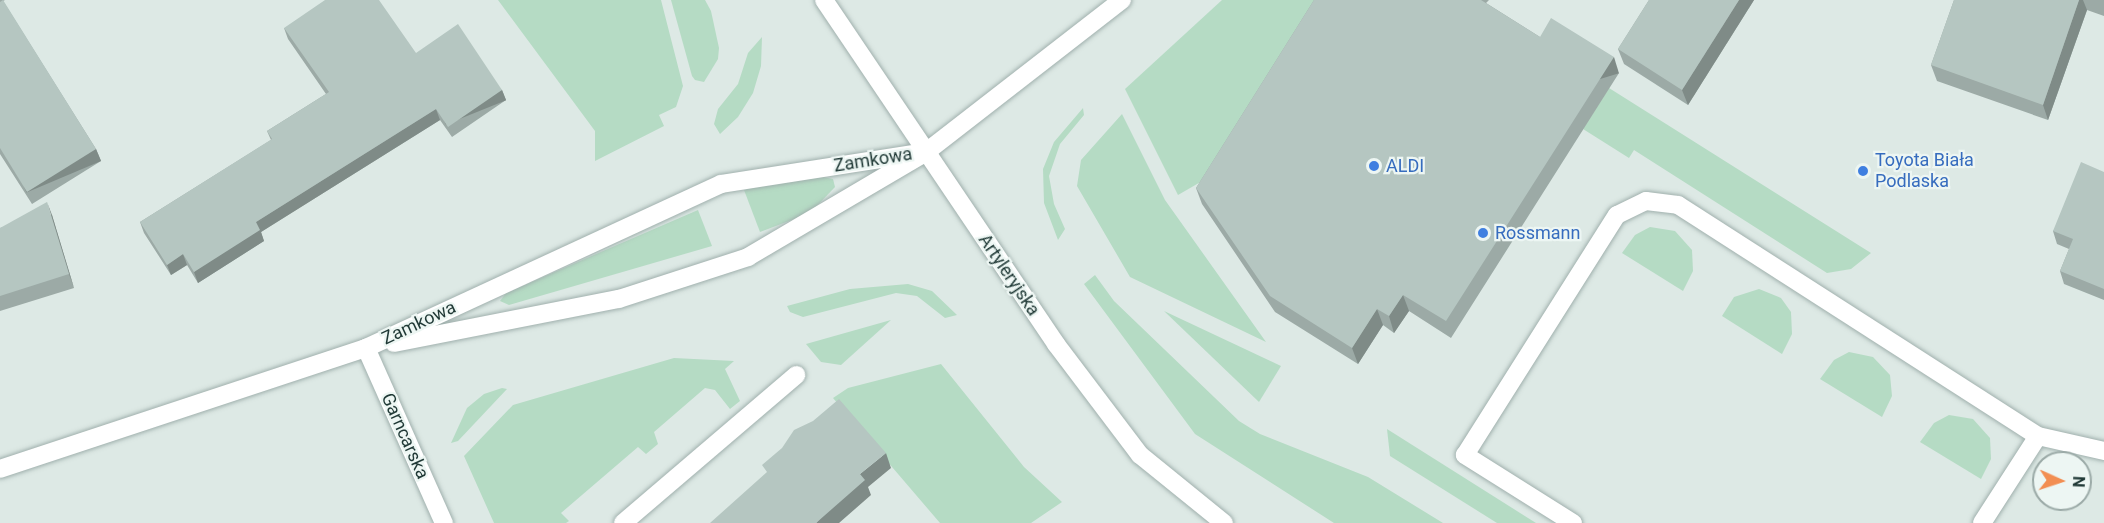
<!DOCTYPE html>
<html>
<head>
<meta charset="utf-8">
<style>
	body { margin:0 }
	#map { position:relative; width:2104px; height:523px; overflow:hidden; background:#dde9e5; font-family:Roboto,sans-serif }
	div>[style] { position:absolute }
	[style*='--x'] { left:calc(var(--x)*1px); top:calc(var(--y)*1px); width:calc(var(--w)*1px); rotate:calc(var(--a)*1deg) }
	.green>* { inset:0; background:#b5dbc4 }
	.roads { filter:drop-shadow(0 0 2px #a0b0ad) drop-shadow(0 0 2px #a0b0ad) }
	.lane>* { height:18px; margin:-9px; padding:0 9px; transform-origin:9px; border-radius:9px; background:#fff }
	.street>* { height:18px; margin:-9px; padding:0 9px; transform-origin:9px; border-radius:9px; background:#fff }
	.secondary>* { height:18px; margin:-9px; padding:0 9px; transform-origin:9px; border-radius:9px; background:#fff }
	.wall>* { inset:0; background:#9caaa6 }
	.shaded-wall>* { inset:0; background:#7f8b87; transform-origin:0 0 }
	.building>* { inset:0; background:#b5c6c1 }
	.dots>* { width:16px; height:16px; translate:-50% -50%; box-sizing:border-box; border:3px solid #edf6f3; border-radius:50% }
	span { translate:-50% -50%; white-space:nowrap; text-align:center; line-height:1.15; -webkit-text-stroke:4.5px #edf6f3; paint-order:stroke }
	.street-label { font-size:18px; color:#1f3835 }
	.shop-label { font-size:18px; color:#366cbe }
	.left { translate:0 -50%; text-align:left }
	.north { position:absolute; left:2032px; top:451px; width:60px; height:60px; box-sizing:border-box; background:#edf6f3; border:2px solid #9baaa7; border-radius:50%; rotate:93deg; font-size:16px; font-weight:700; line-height:24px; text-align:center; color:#1f3835 }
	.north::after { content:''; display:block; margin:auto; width:21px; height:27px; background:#f28e52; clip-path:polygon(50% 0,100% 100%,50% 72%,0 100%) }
</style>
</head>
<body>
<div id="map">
	<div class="green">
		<div style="clip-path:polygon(498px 0,661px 0,683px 86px,676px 107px,659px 115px,664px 126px,595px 161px,595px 131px)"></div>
		<div style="clip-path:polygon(671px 0,705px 0,711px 11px,719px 48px,718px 59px,704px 82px,695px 80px,692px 76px)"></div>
		<div style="clip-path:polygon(1222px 0,1330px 0,1204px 180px,1178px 195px,1125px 89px)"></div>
		<div style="clip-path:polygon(762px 37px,761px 66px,753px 93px,738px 117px,720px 134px,714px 124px,718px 109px,738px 84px,748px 53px)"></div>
		<div style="clip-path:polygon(1609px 88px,1871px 253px,1851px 269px,1827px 273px,1634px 150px,1629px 158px,1583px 129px)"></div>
		<div style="clip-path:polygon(1083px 108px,1084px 115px,1060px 144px,1049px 176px,1054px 204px,1065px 229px,1058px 240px,1044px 203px,1043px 169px,1054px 142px)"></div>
		<div style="clip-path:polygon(1122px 114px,1165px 200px,1266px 342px,1130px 277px,1077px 186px,1081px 160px)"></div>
		<div style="clip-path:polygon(823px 177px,833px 179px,835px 187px,810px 213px,760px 232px,744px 190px,773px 180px)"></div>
		<div style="clip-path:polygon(698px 210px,712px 246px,509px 305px,500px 301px,506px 293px)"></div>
		<div style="clip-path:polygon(1650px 227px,1675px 231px,1692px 250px,1693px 271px,1683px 291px,1622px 253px,1635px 235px)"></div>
		<div style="clip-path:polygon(1095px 275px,1114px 301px,1239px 421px,1260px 434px,1368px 477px,1443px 523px,1334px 523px,1195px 434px,1084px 284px)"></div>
		<div style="clip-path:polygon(908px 284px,932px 291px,957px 315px,945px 318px,917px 296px,896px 293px,803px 317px,790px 312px,787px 306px,850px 289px)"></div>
		<div style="clip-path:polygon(1759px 289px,1781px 298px,1791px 312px,1792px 334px,1782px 354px,1722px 316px,1734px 297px)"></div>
		<div style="clip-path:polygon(1164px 311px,1281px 366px,1259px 402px)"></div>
		<div style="clip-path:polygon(891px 320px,841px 365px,821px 362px,806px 344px)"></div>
		<div style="clip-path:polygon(1849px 352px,1873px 357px,1890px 375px,1892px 396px,1882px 417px,1820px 379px,1834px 360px)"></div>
		<div style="clip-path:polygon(674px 358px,734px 361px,725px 369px,740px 401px,730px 409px,715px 390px,705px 388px,654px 432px,658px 444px,646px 454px,638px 447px,561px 513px,569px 521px,566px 523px,494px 523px,464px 456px,513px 405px)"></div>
		<div style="clip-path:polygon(941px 364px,1024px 467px,1062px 502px,1031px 523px,940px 523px,833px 398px,848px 388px)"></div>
		<div style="clip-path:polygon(502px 388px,507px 389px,458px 441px,451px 443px,467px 408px,484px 394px)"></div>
		<div style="clip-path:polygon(1949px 415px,1973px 419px,1990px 438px,1991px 459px,1981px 479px,1920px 442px,1934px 423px)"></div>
		<div style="clip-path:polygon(1387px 429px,1536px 523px,1497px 523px,1390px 456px)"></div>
	</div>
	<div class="roads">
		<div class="lane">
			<div style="--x:1573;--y:523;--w:128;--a:-147.8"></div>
			<div style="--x:1465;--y:455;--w:284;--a:-57.7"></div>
			<div style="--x:1617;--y:215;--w:32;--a:-26"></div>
			<div style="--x:1646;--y:201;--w:32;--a:7"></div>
			<div style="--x:1678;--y:205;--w:428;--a:32.7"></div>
			<div style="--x:2038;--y:436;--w:68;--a:12.8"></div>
			<div style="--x:1982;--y:523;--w:103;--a:-57.2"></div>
		</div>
		<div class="street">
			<div style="--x:366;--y:348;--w:192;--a:66"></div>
			<div style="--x:623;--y:523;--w:228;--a:-40.5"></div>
		</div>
		<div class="secondary">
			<div style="--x:824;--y:0;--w:415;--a:56"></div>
			<div style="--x:1056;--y:344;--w:139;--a:52.9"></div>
			<div style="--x:1140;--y:455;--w:108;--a:39"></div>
			<div style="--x:394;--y:343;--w:229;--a:-11.1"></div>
			<div style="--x:619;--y:299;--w:136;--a:-18"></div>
			<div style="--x:748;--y:257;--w:207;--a:-30.5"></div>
			<div style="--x:926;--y:152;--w:248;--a:-37.8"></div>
			<div style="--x:0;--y:469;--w:385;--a:-18.3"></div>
			<div style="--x:366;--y:348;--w:391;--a:-24.8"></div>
			<div style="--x:721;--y:184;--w:207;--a:-8.9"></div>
		</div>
	</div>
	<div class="wall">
		<div style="clip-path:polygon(0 0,5px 0,3px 1px,96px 149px,101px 161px,32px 204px,0 154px)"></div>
		<div style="clip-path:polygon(1314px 0,1489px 0,1486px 3px,1540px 37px,1619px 73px,1451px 338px,1409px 311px,1394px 333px,1383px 325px,1358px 364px,1275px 312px,1202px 204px,1196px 188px)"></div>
		<div style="clip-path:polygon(1649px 0,1754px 0,1688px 105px,1624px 64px,1618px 49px)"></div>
		<div style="clip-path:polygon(1954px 0,2104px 0,2104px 16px,2087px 10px,2048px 120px,1937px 81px,1931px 65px)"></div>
		<div style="clip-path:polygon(284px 28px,416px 53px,502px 90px,506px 100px,452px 137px,440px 120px,261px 232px,264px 241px,198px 283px,187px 265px,171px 275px,144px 233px,140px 222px,271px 140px,267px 131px,326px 94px,288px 39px)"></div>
		<div style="clip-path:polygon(2104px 172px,2104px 300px,2064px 284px,2060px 271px,2069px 249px,2057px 244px,2053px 231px)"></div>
		<div style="clip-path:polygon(52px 215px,74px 288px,0 311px,0 228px)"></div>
	</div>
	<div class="shaded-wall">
		<div style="clip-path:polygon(1739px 0,1754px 0,1688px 105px,1682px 90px)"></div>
		<div style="clip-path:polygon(2079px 0,2083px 0,2087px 10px,2048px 120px,2043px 105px)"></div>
		<div style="left:1614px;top:57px;width:17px;height:313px;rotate:73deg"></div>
		<div style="left:502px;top:90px;width:11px;height:65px;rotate:68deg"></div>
		<div style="clip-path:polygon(436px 109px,440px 120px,261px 232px,264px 241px,198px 283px,194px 272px,256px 222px)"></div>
		<div style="left:96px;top:149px;width:13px;height:81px;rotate:67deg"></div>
		<div style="clip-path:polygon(47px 202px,52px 215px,74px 288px,69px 274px)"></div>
		<div style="clip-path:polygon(183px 254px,187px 265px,171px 275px,167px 265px)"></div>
		<div style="clip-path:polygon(1403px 295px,1409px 311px,1394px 333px,1389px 316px)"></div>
		<div style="clip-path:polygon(1377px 309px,1383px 325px,1358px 364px,1352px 348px)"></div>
		<div style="clip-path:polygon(886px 453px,891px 468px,868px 487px,871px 495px,839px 523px,816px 523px,860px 474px)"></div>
	</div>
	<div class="building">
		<div style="clip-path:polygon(3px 0,96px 149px,27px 192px,0 148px,0 2px)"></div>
		<div style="clip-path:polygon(325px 0,379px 0,416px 53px,458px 24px,502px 90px,448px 127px,436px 109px,256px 222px,260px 230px,194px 272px,183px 254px,167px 265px,140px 222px,272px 139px,267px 131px,329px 92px,284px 28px)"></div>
		<div style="clip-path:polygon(1314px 0,1481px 0,1540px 37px,1551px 18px,1614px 57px,1446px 321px,1403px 295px,1389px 316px,1377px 309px,1352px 348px,1270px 296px,1196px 188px)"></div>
		<div style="clip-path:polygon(1649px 0,1739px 0,1682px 90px,1618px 49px)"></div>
		<div style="clip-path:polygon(1954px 0,2079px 0,2043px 105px,1931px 65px)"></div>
		<div style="clip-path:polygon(2081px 162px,2104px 172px,2104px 289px,2060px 271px,2073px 239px,2053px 231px)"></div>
		<div style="clip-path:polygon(47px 202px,69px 274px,0 296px,0 228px)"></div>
		<div style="clip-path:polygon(839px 399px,886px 453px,860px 474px,865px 480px,816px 523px,710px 523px,767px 472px,762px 465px,782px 448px,794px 430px,813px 421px)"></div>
	</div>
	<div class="dots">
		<div style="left:1374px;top:166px;background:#3f7fe0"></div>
		<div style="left:1863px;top:171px;background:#3f7fe0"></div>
		<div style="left:1483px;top:233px;background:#3f7fe0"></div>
	</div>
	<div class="street-label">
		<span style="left:873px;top:160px;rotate:-9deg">Zamkowa</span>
		<span style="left:1009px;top:275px;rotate:56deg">Artyleryjska</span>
		<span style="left:419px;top:323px;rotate:-25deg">Zamkowa</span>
		<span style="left:405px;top:436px;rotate:66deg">Garncarska</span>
	</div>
	<div class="shop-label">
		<span class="left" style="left:1875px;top:171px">Toyota Biała<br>Podlaska</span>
		<span class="left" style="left:1386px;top:166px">ALDI</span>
		<span class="left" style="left:1495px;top:233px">Rossmann</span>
	</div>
	<div class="north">N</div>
</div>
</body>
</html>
